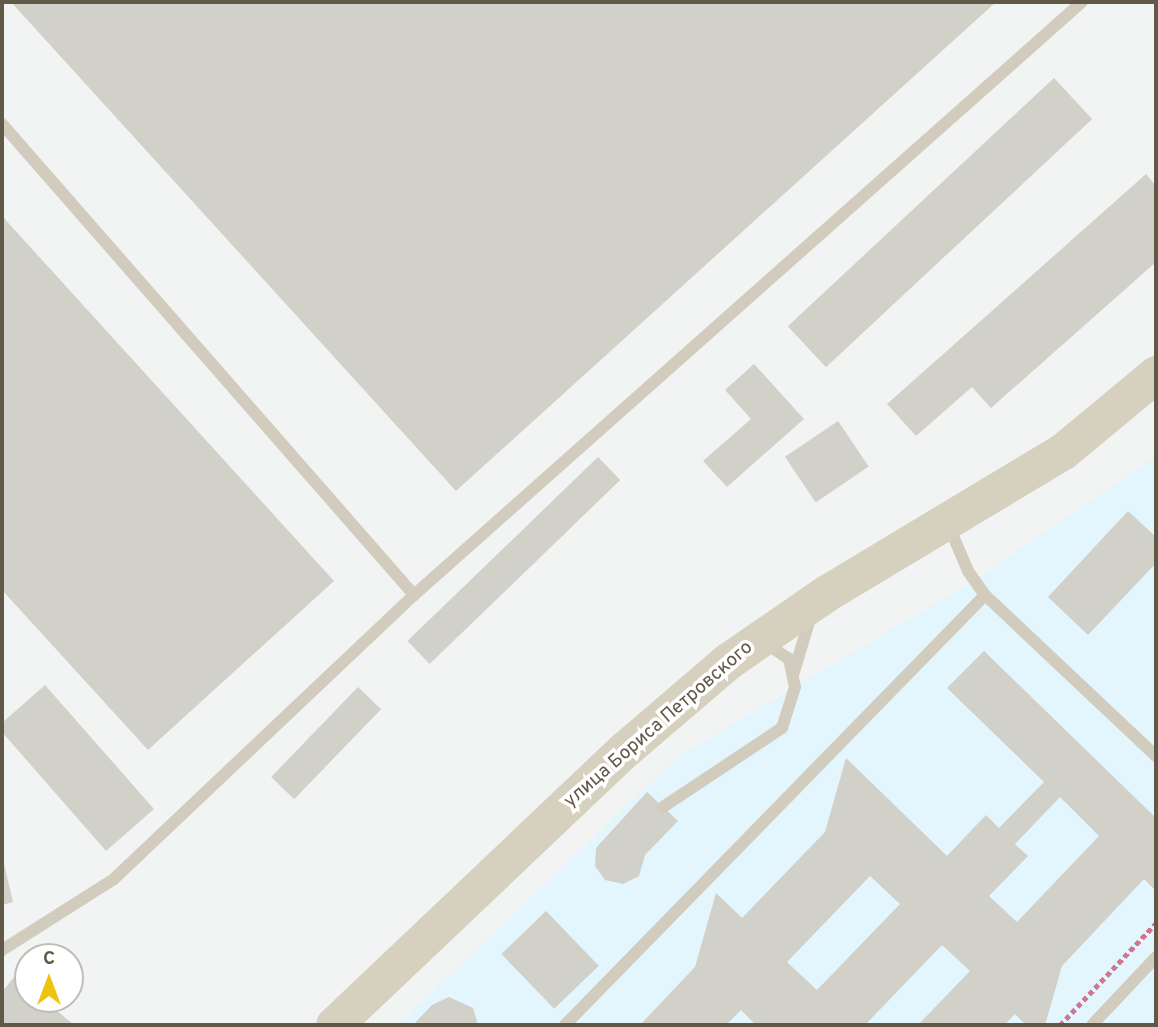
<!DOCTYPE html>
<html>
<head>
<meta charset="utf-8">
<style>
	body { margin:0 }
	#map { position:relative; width:1158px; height:1027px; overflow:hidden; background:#f2f4f4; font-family:Overpass,sans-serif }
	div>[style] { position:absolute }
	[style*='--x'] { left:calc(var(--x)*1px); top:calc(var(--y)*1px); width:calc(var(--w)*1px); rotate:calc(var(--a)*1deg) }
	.medical>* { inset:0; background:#e3f5fd }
	.building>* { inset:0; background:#d1d0c9; transform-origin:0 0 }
	.path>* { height:4.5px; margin-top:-2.25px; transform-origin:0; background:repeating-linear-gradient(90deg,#d3758e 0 5px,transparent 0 8.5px) }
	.lane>* { height:12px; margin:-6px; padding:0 6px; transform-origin:6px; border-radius:6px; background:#d2ccbf }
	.secondary>* { height:37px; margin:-18.5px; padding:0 18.5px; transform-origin:18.5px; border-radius:18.5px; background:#d6d0bf }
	span { translate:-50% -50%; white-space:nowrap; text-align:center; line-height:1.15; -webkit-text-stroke:7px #fff; paint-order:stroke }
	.street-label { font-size:19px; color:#615948 }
	.frame { position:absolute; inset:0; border:4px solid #615948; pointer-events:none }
	.north { position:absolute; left:14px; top:943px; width:70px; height:70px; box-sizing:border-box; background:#fff; border:2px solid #c0bdb6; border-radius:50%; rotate:0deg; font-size:19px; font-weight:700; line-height:28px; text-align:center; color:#615948 }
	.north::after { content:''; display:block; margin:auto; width:24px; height:32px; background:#f0c210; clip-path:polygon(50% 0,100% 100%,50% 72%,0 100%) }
</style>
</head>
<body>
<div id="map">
	<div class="medical">
		<div style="clip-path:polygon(1156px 456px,1156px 1025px,398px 1025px,679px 756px,975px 580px)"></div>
	</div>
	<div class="building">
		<div style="clip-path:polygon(11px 2px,996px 2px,456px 491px)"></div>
		<div style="left:1054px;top:78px;width:56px;height:364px;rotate:47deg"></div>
		<div style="clip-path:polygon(1146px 174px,1156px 186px,1156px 262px,991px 408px,972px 387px,916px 436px,887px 404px)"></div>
		<div style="clip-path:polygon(2px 216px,334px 581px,148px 750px,2px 590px)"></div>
		<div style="clip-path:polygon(754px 364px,804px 419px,727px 487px,703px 461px,751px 419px,725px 390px)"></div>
		<div style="left:838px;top:421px;width:55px;height:64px;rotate:56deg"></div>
		<div style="left:598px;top:457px;width:32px;height:265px;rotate:46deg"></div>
		<div style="clip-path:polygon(1128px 511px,1156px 537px,1156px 563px,1088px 635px,1048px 597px)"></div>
		<div style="clip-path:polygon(evenodd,984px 651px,1156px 818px,1156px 891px,1144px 879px,1062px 966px,1045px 1025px,1026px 1025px,1015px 1014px,1004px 1025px,918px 1025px,970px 971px,942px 945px,865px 1025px,756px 1025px,741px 1010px,726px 1025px,640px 1025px,695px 967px,716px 893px,742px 918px,825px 832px,846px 758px,947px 856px,986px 815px,999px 828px,1044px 782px,947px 688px,984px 651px,1060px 797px,1099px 836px,1017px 922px,989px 896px,1028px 856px,1015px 844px,1060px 797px,984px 651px,870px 876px,900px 904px,817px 990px,787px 962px,870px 876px)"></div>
		<div style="clip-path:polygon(45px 685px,154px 809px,106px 851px,2px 732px,2px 723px)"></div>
		<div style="left:358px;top:687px;width:32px;height:125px;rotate:44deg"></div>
		<div style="clip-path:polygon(647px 792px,678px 821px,645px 855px,639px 876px,623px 884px,605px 880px,595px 866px,596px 848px)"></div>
		<div style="clip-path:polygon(2px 855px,13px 902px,2px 905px)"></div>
		<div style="left:546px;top:911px;width:76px;height:62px;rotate:46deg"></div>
		<div style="clip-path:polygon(15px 976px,28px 987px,28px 999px,43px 999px,74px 1025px,2px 1025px,2px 992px)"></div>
		<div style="clip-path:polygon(449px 997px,473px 1008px,478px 1025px,413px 1025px,432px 1005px)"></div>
	</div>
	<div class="path">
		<div style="--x:1060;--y:1025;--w:140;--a:-46.7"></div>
	</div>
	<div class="lane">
		<div style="--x:2;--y:124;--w:626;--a:48.82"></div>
		<div style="--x:414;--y:595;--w:413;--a:136.6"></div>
		<div style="--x:114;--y:879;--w:133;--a:147.6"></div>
		<div style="--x:948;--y:524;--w:51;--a:66.9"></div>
		<div style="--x:968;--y:571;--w:29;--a:55"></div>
		<div style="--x:985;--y:595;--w:235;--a:43.3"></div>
		<div style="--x:414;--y:595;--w:893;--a:-41.6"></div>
		<div style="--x:793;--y:675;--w:66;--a:-73.2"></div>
		<div style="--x:663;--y:807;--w:143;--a:-33.6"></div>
		<div style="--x:782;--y:728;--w:43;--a:-72.4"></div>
		<div style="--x:795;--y:687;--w:29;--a:-102"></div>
		<div style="--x:789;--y:659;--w:30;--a:-146"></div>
		<div style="--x:565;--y:1025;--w:601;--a:-45.67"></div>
		<div style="--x:1092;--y:1025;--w:93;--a:-46.7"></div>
	</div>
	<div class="secondary">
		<div style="--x:334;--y:1025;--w:400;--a:-43.5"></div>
		<div style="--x:624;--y:750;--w:137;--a:-40.6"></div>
		<div style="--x:728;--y:661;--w:118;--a:-34.6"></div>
		<div style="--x:825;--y:594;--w:278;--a:-31"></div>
		<div style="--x:1063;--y:451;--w:121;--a:-39.6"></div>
	</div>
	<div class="street-label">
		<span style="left:659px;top:725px;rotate:-41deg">улица Бориса Петровского</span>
	</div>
	<div class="frame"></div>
	<div class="north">С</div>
</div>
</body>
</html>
